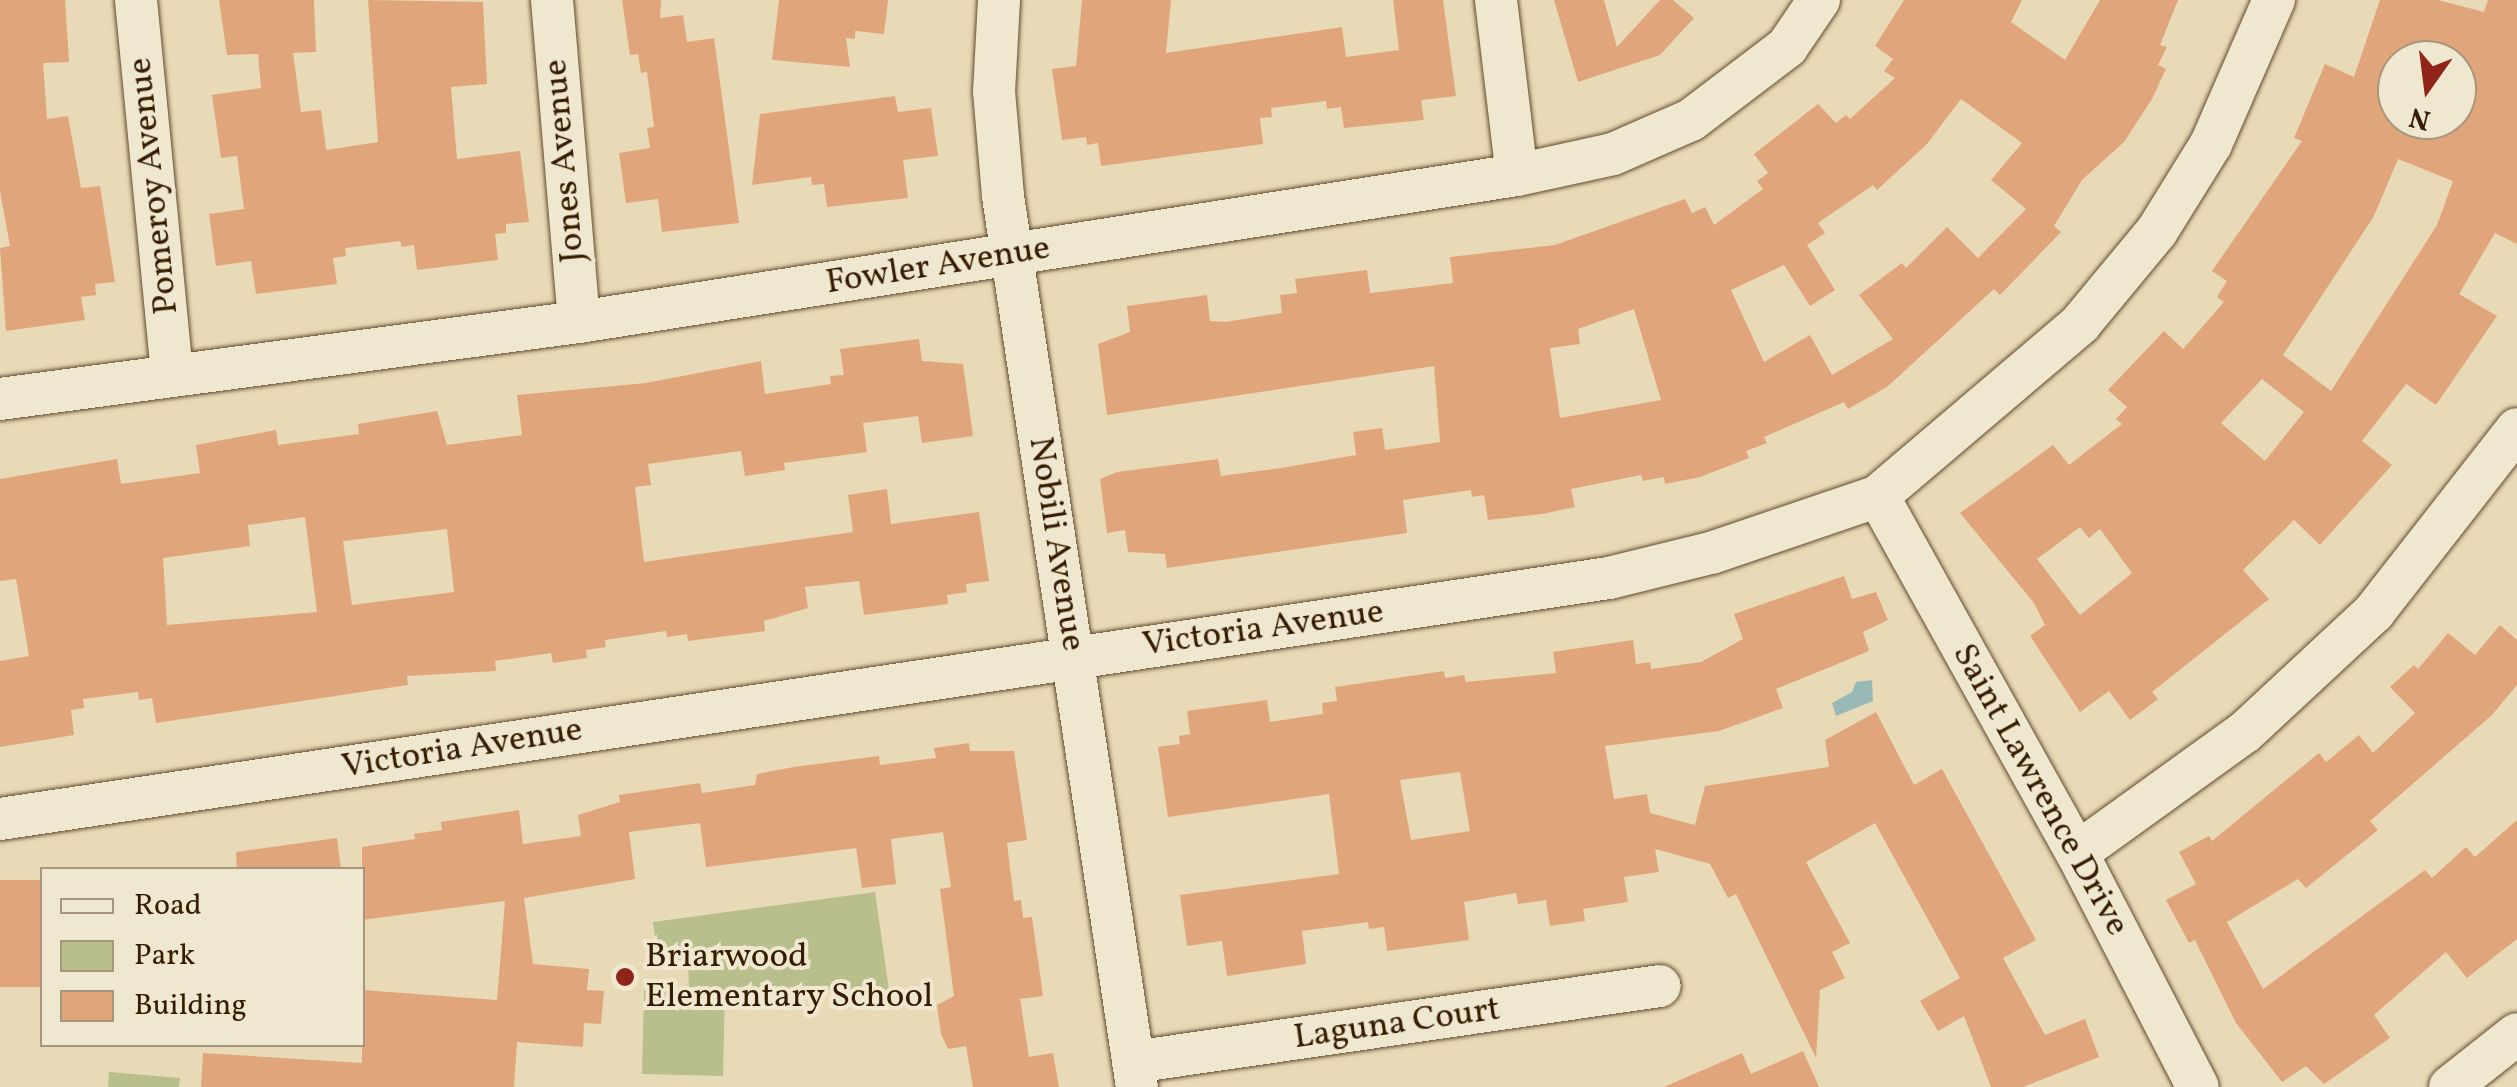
<!DOCTYPE html>
<html>
<head>
<meta charset="utf-8">
<style>
	body { margin:0 }
	#map { position:relative; width:2517px; height:1087px; overflow:hidden; background:#e8dab7; font-family:Vollkorn,serif }
	div>[style] { position:absolute }
	[style*='--x'] { left:calc(var(--x)*1px); top:calc(var(--y)*1px); width:calc(var(--w)*1px); rotate:calc(var(--a)*1deg) }
	.green>* { inset:0; background:#b8bf8d }
	.water>* { inset:0; background:#99b9b6 }
	.building>* { inset:0; background:#e1a57b; transform-origin:0 0 }
	.roads { filter:drop-shadow(0 0 2px #624c2e) drop-shadow(0 0 2px #624c2e) }
	.minor>* { height:42px; margin:-21px; padding:0 21px; transform-origin:21px; border-radius:21px; background:#f0e7d0 }
	.dots>* { width:28px; height:28px; translate:-50% -50%; box-sizing:border-box; border:5px solid #f0e7d0; border-radius:50% }
	span { translate:-50% -50%; white-space:nowrap; text-align:center; line-height:1.15; -webkit-text-stroke:8px #f0e7d0; paint-order:stroke }
	.street-label { font-size:35px; color:#361d00 }
	.poi-label { font-size:35px; color:#361d00 }
	.left { translate:0 -50%; text-align:left }
	.legend { position:absolute; left:40px; top:867px; width:325px; height:180px; box-sizing:border-box; background:#f0e7d0; border:2px solid #a6967d; margin:0; padding:12px 18px; list-style:none; font-size:30px; color:#361d00 }
	.legend li { display:flex; align-items:center; gap:20px; height:50px }
	.legend b { width:50px; border:2px solid #a6967d }
	.north { position:absolute; left:2377px; top:40px; width:100px; height:100px; box-sizing:border-box; background:#f0e7d0; border:2px solid #a6967d; border-radius:50%; rotate:194deg; font-size:28px; font-weight:700; line-height:40px; text-align:center; color:#361d00 }
	.north::after { content:''; display:block; margin:auto; width:35px; height:45px; background:#8f2418; clip-path:polygon(50% 0,100% 100%,50% 72%,0 100%) }
</style>
</head>
<body>
<div id="map">
	<div class="green">
		<div style="clip-path:polygon(875px 892px,889px 990px,725px 991px,723px 1076px,642px 1074px,644px 990px,689px 991px,688px 959px,658px 962px,653px 922px)"></div>
		<div style="clip-path:polygon(109px 1072px,180px 1078px,179px 1087px,108px 1087px)"></div>
	</div>
	<div class="water">
		<div style="clip-path:polygon(1872px 680px,1873px 701px,1836px 716px,1832px 703px,1852px 692px,1856px 682px)"></div>
	</div>
	<div class="building">
		<div style="clip-path:polygon(0 0,65px 0,69px 62px,43px 63px,47px 119px,68px 116px,81px 188px,100px 186px,115px 282px,95px 284px,96px 295px,81px 297px,85px 320px,6px 331px,0 248px,10px 246px,0 191px)"></div>
		<div style="clip-path:polygon(219px 0,314px 0,316px 52px,293px 53px,301px 112px,321px 110px,326px 150px,378px 142px,368px 0,483px 2px,487px 84px,451px 87px,457px 159px,520px 151px,529px 222px,506px 224px,506px 233px,495px 234px,498px 260px,417px 270px,414px 245px,402px 247px,400px 241px,345px 248px,346px 256px,333px 258px,337px 284px,256px 294px,251px 261px,216px 266px,209px 214px,244px 209px,237px 156px,221px 158px,212px 95px,261px 88px,258px 54px,227px 55px)"></div>
		<div style="clip-path:polygon(622px 0,661px 0,660px 18px,683px 15px,687px 42px,714px 38px,739px 223px,662px 232px,658px 199px,626px 203px,619px 153px,650px 148px,647px 128px,654px 127px,647px 72px,641px 73px,638px 54px,630px 55px)"></div>
		<div style="clip-path:polygon(779px 0,888px 0,884px 34px,855px 31px,855px 39px,846px 38px,850px 67px,772px 60px)"></div>
		<div style="clip-path:polygon(1082px 0,1171px 0,1166px 53px,1342px 27px,1346px 57px,1399px 50px,1393px 0,1443px 0,1456px 96px,1421px 100px,1424px 120px,1344px 128px,1341px 107px,1327px 109px,1326px 101px,1271px 108px,1272px 117px,1260px 118px,1263px 144px,1101px 166px,1098px 143px,1087px 145px,1086px 137px,1062px 140px,1052px 69px,1076px 66px)"></div>
		<div style="clip-path:polygon(1554px 0,1604px 0,1617px 47px,1660px 0,1673px 0,1694px 18px,1660px 55px,1578px 82px)"></div>
		<div style="clip-path:polygon(evenodd,1904px 0,2022px 0,2011px 22px,2065px 60px,2100px 0,2178px 0,2160px 45px,2167px 47px,2158px 65px,2166px 69px,2152px 99px,2124px 142px,2082px 180px,2054px 226px,2061px 232px,2000px 295px,1994px 289px,1887px 387px,1848px 409px,1844px 402px,1764px 437px,1767px 443px,1746px 451px,1749px 458px,1700px 477px,1665px 484px,1664px 477px,1643px 481px,1641px 475px,1571px 489px,1575px 507px,1542px 514px,1488px 520px,1484px 495px,1472px 497px,1471px 490px,1403px 500px,1407px 533px,1167px 568px,1165px 554px,1128px 552px,1125px 530px,1107px 533px,1100px 479px,1117px 472px,1218px 459px,1221px 476px,1281px 468px,1356px 455px,1353px 432px,1382px 428px,1385px 450px,1440px 442px,1434px 366px,1107px 415px,1098px 344px,1130px 332px,1127px 306px,1207px 295px,1210px 321px,1225px 322px,1282px 313px,1280px 295px,1297px 293px,1295px 279px,1367px 270px,1370px 293px,1453px 283px,1450px 257px,1555px 245px,1685px 199px,1692px 213px,1705px 207px,1714px 225px,1763px 189px,1757px 181px,1768px 173px,1754px 154px,1818px 104px,1836px 123px,1846px 115px,1850px 119px,1895px 78px,1884px 71px,1893px 59px,1875px 46px,1904px 0,1961px 99px,2022px 143px,1991px 180px,2026px 209px,1978px 258px,1947px 227px,1906px 268px,1902px 263px,1859px 295px,1893px 339px,1832px 375px,1810px 335px,1764px 362px,1731px 290px,1784px 265px,1810px 306px,1835px 290px,1807px 245px,1825px 233px,1818px 223px,1873px 185px,1877px 190px,1927px 144px,1961px 99px,1904px 0,1634px 309px,1661px 400px,1560px 418px,1550px 348px,1580px 344px,1578px 329px,1634px 309px)"></div>
		<div style="clip-path:polygon(evenodd,2380px 0,2438px 0,2484px 12px,2488px 0,2517px 0,2517px 244px,2495px 233px,2459px 294px,2497px 316px,2436px 405px,2406px 384px,2362px 441px,2392px 465px,2320px 545px,2294px 520px,2243px 570px,2269px 599px,2152px 692px,2158px 699px,2130px 720px,2109px 691px,2080px 712px,2030px 636px,2045px 625px,2034px 603px,1960px 513px,2053px 445px,2069px 465px,2122px 424px,2116px 419px,2127px 407px,2108px 390px,2164px 331px,2183px 349px,2224px 302px,2217px 297px,2227px 281px,2212px 271px,2302px 141px,2294px 138px,2325px 64px,2354px 77px,2380px 0,2397px 60px,2457px 60px,2457px 120px,2397px 120px,2397px 60px,2380px 0,2398px 159px,2453px 181px,2437px 225px,2331px 391px,2283px 355px,2374px 216px,2398px 159px,2380px 0,2262px 379px,2304px 412px,2265px 461px,2221px 423px,2262px 379px,2380px 0,2080px 527px,2089px 538px,2100px 529px,2132px 573px,2080px 615px,2037px 559px,2080px 527px)"></div>
		<div style="clip-path:polygon(895px 96px,898px 112px,931px 108px,938px 156px,903px 160px,908px 198px,827px 207px,824px 184px,812px 185px,811px 177px,752px 185px,760px 114px)"></div>
		<div style="clip-path:polygon(evenodd,919px 339px,922px 361px,963px 364px,973px 436px,922px 443px,918px 416px,863px 423px,867px 452px,784px 463px,785px 470px,745px 476px,741px 451px,648px 464px,651px 485px,635px 487px,644px 562px,853px 532px,848px 495px,887px 489px,891px 524px,979px 512px,989px 581px,966px 584px,967px 592px,947px 595px,948px 604px,864px 615px,859px 581px,805px 587px,808px 608px,764px 621px,765px 631px,688px 641px,687px 634px,667px 637px,666px 631px,605px 640px,606px 647px,586px 650px,587px 658px,553px 663px,551px 653px,495px 661px,496px 671px,407px 676px,408px 685px,156px 723px,152px 698px,139px 700px,138px 692px,83px 699px,84px 708px,71px 710px,74px 735px,0 747px,0 661px,29px 656px,16px 579px,0 581px,0 479px,117px 459px,121px 484px,200px 473px,196px 445px,276px 430px,278px 445px,359px 434px,358px 424px,437px 411px,447px 445px,522px 435px,517px 395px,646px 383px,761px 361px,765px 394px,831px 384px,830px 376px,844px 375px,840px 349px,919px 339px,305px 517px,317px 612px,167px 625px,163px 558px,250px 546px,248px 525px,305px 517px,919px 339px,447px 529px,454px 592px,352px 605px,343px 541px,447px 529px)"></div>
		<div style="clip-path:polygon(evenodd,1844px 576px,1852px 599px,1876px 592px,1888px 620px,1863px 632px,1869px 651px,1776px 689px,1783px 708px,1719px 731px,1605px 746px,1614px 799px,1647px 794px,1650px 813px,1695px 825px,1705px 786px,1829px 767px,1825px 740px,1876px 712px,1914px 785px,1942px 769px,2036px 940px,2003px 958px,2045px 1035px,2085px 1019px,2099px 1057px,2023px 1087px,1991px 1087px,1964px 1016px,1938px 1031px,1920px 1001px,1960px 978px,1875px 823px,1806px 862px,1850px 943px,1832px 952px,1845px 978px,1820px 990px,1816px 1058px,1736px 894px,1728px 898px,1710px 864px,1655px 849px,1659px 872px,1624px 877px,1628px 902px,1583px 909px,1585px 921px,1550px 926px,1546px 900px,1518px 904px,1516px 893px,1464px 902px,1469px 940px,1387px 951px,1384px 927px,1369px 929px,1368px 922px,1302px 931px,1306px 964px,1227px 976px,1222px 941px,1187px 946px,1180px 895px,1339px 874px,1329px 794px,1168px 817px,1158px 747px,1180px 744px,1179px 736px,1190px 734px,1187px 711px,1267px 700px,1270px 722px,1323px 714px,1322px 703px,1337px 701px,1335px 687px,1444px 671px,1445px 678px,1464px 675px,1466px 682px,1556px 673px,1553px 652px,1633px 640px,1636px 664px,1650px 662px,1651px 669px,1701px 662px,1743px 639px,1734px 614px,1844px 576px,1460px 772px,1470px 831px,1411px 840px,1400px 780px,1460px 772px)"></div>
		<div style="clip-path:polygon(2500px 625px,2517px 640px,2517px 685px,2492px 715px,2370px 821px,2378px 830px,2306px 888px,2298px 879px,2227px 922px,2263px 989px,2425px 870px,2432px 878px,2466px 847px,2475px 857px,2517px 820px,2517px 939px,2467px 978px,2446px 952px,2374px 1015px,2390px 1038px,2324px 1084px,2306px 1066px,2282px 1082px,2236px 1023px,2195px 940px,2189px 943px,2166px 900px,2196px 884px,2179px 852px,2209px 836px,2212px 841px,2319px 753px,2326px 762px,2359px 735px,2373px 753px,2415px 713px,2390px 687px,2414px 665px,2418px 669px,2448px 633px,2475px 655px)"></div>
		<div style="clip-path:polygon(969px 743px,970px 751px,1014px 751px,1027px 840px,1007px 843px,1014px 901px,1021px 900px,1023px 918px,1032px 917px,1043px 996px,1020px 999px,1029px 1057px,1053px 1053px,1059px 1087px,973px 1087px,966px 1046px,948px 1049px,941px 1034px,937px 1005px,954px 996px,940px 889px,951px 887px,943px 832px,891px 839px,896px 884px,862px 888px,856px 848px,706px 867px,700px 823px,629px 832px,635px 879px,524px 898px,533px 964px,589px 969px,587px 990px,604px 991px,601px 1024px,584px 1023px,583px 1047px,517px 1042px,514px 1087px,201px 1087px,203px 1053px,362px 1063px,362px 990px,497px 1000px,505px 901px,362px 920px,362px 847px,415px 839px,414px 834px,442px 830px,441px 822px,519px 810px,523px 844px,581px 836px,578px 815px,620px 802px,619px 795px,700px 783px,702px 793px,755px 785px,757px 774px,794px 767px,879px 756px,880px 765px,936px 758px,934px 748px)"></div>
		<div style="clip-path:polygon(337px 838px,341px 870px,237px 870px,236px 852px)"></div>
		<div style="left:42px;top:880px;width:107px;height:43px;rotate:90deg"></div>
		<div style="clip-path:polygon(1803px 1051px,1819px 1087px,1664px 1087px,1742px 1053px,1751px 1074px)"></div>
	</div>
	<div class="roads">
		<div class="minor">
			<div style="--x:136;--y:0;--w:374;--a:84.5"></div>
			<div style="--x:552;--y:0;--w:323;--a:85.2"></div>
			<div style="--x:999;--y:0;--w:91;--a:93.1"></div>
			<div style="--x:994;--y:91;--w:105;--a:85.1"></div>
			<div style="--x:1003;--y:196;--w:901;--a:81.45"></div>
			<div style="--x:1496;--y:0;--w:176;--a:83.2"></div>
			<div style="--x:0;--y:399;--w:584;--a:-7.58"></div>
			<div style="--x:579;--y:322;--w:949;--a:-8.91"></div>
			<div style="--x:1517;--y:175;--w:98;--a:-12.3"></div>
			<div style="--x:1613;--y:154;--w:85;--a:-23.6"></div>
			<div style="--x:1691;--y:120;--w:121;--a:-37.2"></div>
			<div style="--x:1787;--y:47;--w:57;--a:-55.8"></div>
			<div style="--x:1878;--y:496;--w:409;--a:60.9"></div>
			<div style="--x:2077;--y:853;--w:263;--a:62.7"></div>
			<div style="--x:0;--y:819;--w:1627;--a:-8.52"></div>
			<div style="--x:1609;--y:578;--w:105;--a:-13.8"></div>
			<div style="--x:1711;--y:553;--w:176;--a:-18.8"></div>
			<div style="--x:1878;--y:496;--w:265;--a:-40.4"></div>
			<div style="--x:2080;--y:324;--w:121;--a:-50.4"></div>
			<div style="--x:2157;--y:231;--w:102;--a:-58.2"></div>
			<div style="--x:2211;--y:144;--w:157;--a:-66.4"></div>
			<div style="--x:2077;--y:853;--w:207;--a:-35.8"></div>
			<div style="--x:2245;--y:732;--w:176;--a:-42.9"></div>
			<div style="--x:2374;--y:612;--w:232;--a:-52"></div>
			<div style="--x:1133;--y:1062;--w:532;--a:-8.21"></div>
			<div style="--x:2450;--y:1087;--w:85;--a:-38.3"></div>
		</div>
	</div>
	<div class="dots">
		<div style="left:625px;top:977px;background:#8f2418"></div>
	</div>
	<div class="street-label">
		<span style="left:565px;top:161px;rotate:-95deg">Jones Avenue</span>
		<span style="left:154px;top:186px;rotate:-96deg">Pomeroy Avenue</span>
		<span style="left:938px;top:266px;rotate:-9deg">Fowler Avenue</span>
		<span style="left:1056px;top:544px;rotate:81deg">Nobili Avenue</span>
		<span style="left:1263px;top:629px;rotate:-8deg">Victoria Avenue</span>
		<span style="left:462px;top:749px;rotate:-9deg">Victoria Avenue</span>
		<span style="left:2040px;top:790px;rotate:61deg">Saint Lawrence Drive</span>
		<span style="left:1397px;top:1024px;rotate:-8deg">Laguna Court</span>
	</div>
	<div class="poi-label">
		<span class="left" style="left:645px;top:977px">Briarwood<br>Elementary School</span>
	</div>
	<ul class="legend">
	<li><b style="height:12px;background:#f0e7d0"></b>Road</li>
	<li><b style="height:28px;background:#b8bf8d"></b>Park</li>
	<li><b style="height:28px;background:#e1a57b"></b>Building</li>
	</ul>
	<div class="north">N</div>
</div>
</body>
</html>
